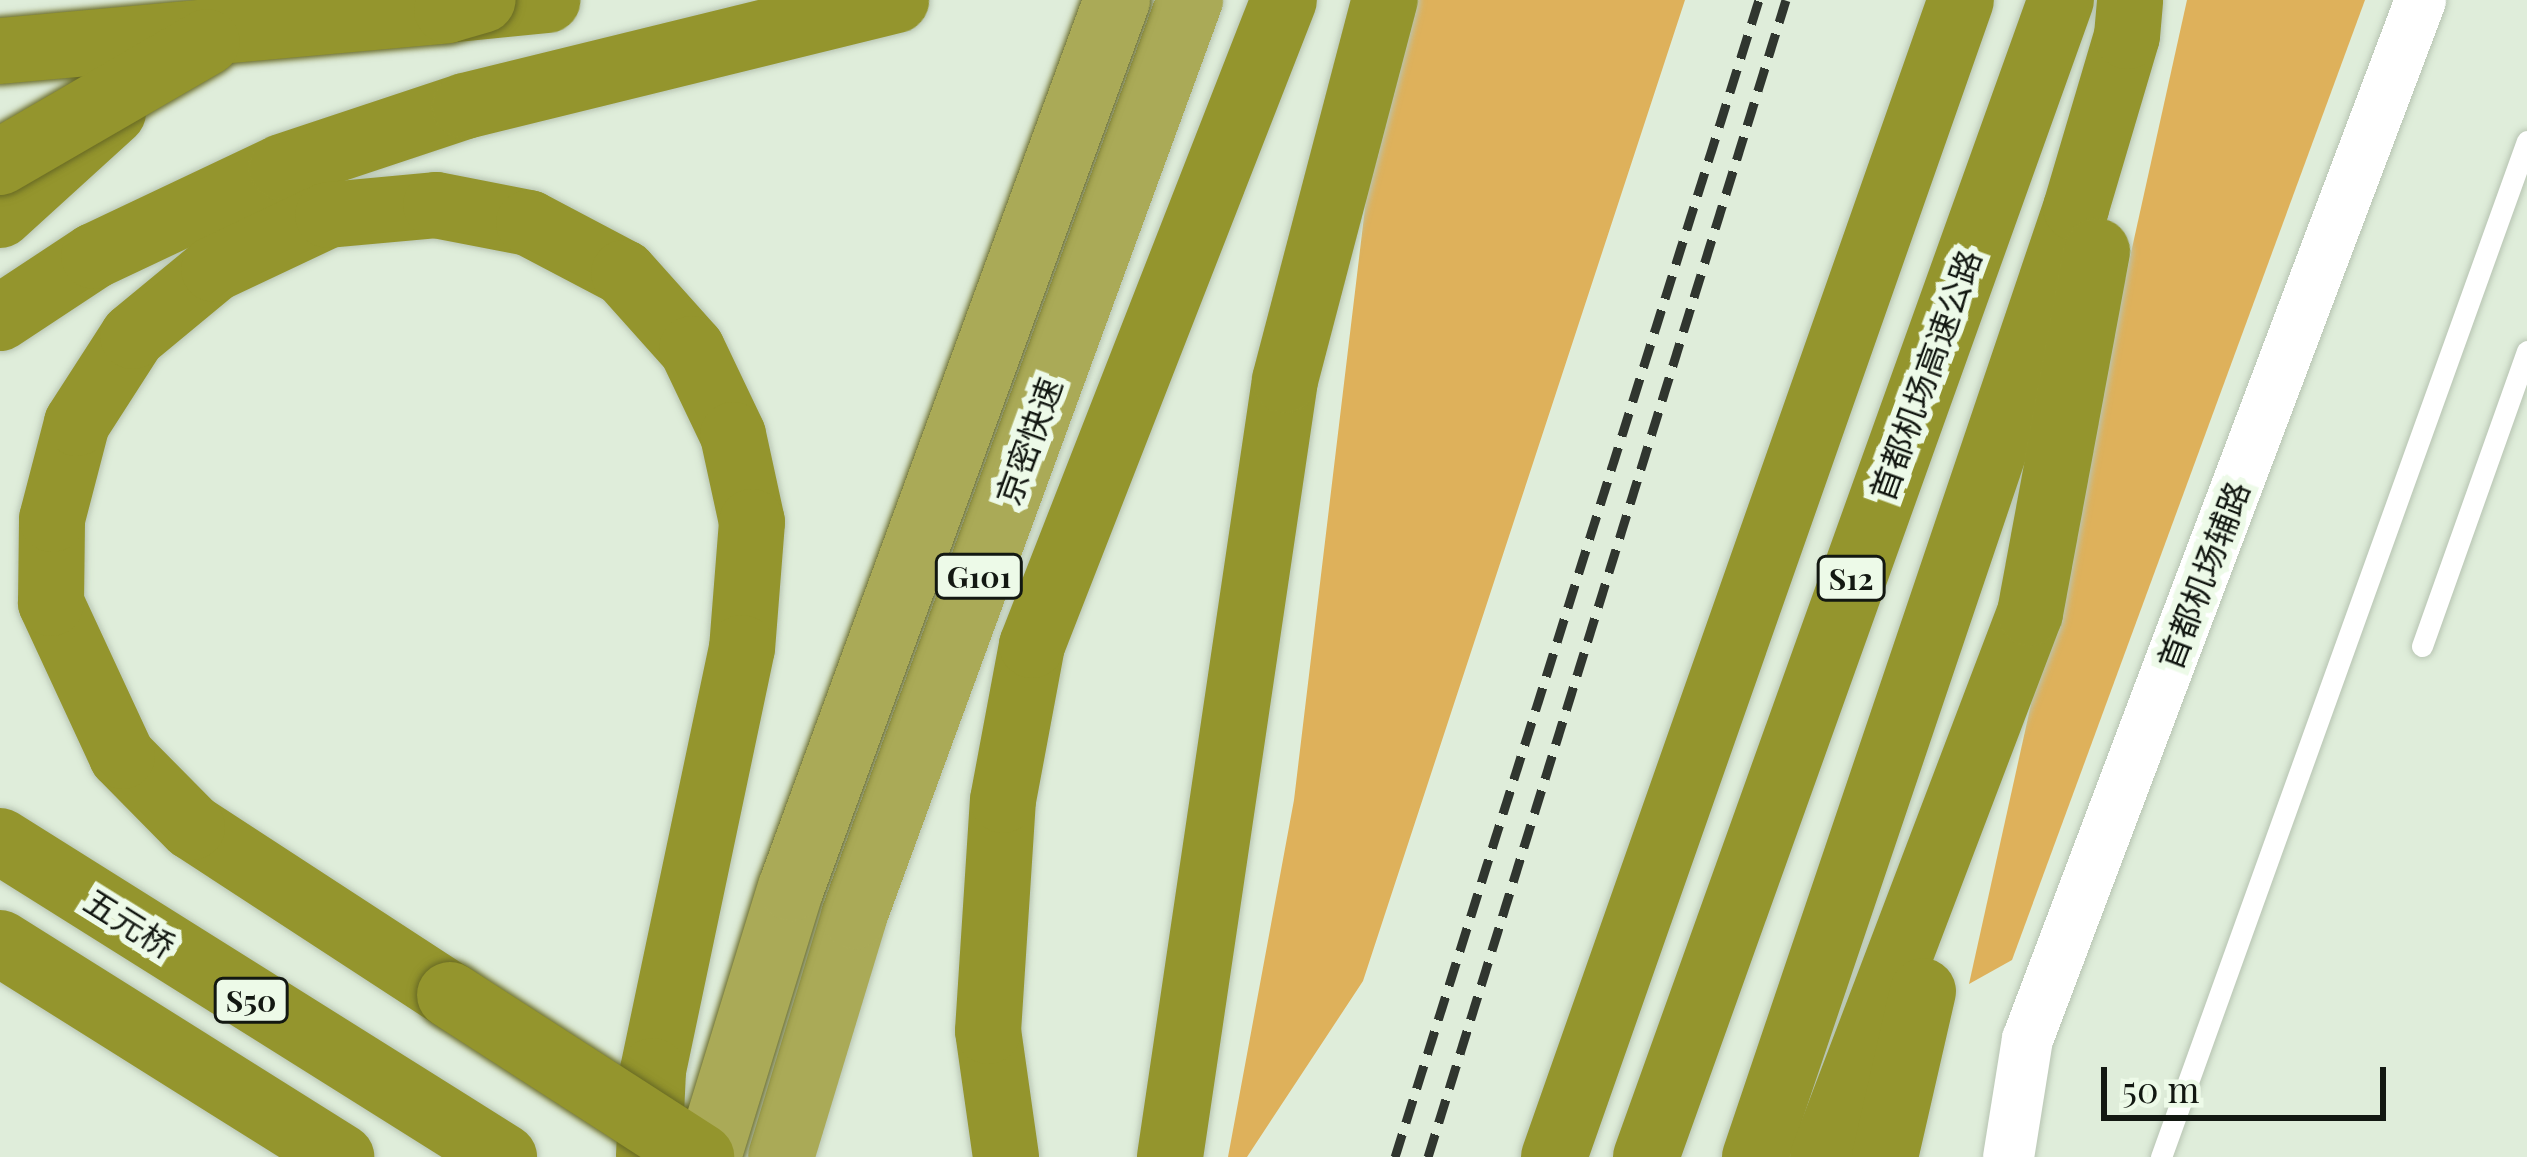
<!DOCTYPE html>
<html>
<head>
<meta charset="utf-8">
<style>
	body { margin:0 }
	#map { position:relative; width:2527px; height:1157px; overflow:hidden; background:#dfedda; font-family:"Playfair Display","Noto Sans SC",serif }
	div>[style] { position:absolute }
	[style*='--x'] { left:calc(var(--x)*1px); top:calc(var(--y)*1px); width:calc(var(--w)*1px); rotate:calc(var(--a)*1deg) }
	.green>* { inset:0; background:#deb15b }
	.roads { filter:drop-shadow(0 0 3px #b7c4b2) drop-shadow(0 0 3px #b7c4b2) }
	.service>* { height:21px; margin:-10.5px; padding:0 10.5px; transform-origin:10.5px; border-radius:10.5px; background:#fff }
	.tertiary>* { height:51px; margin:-25.5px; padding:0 25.5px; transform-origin:25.5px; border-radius:25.5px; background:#fff }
	.trunk>* { height:66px; margin:-33px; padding:0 33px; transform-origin:33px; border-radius:33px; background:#aaaa57 }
	.motorway>* { height:66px; margin:-33px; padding:0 33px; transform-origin:33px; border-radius:33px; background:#94952d }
	.rail>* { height:9px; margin-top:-4.5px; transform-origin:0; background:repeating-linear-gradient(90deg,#30362f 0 24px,transparent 0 36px) }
	.bridges { filter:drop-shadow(0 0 3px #676924) drop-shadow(0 0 3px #676924) }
	.trunk-bridge>* { height:66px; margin:-33px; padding:0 33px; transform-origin:33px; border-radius:33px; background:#aaaa57 }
	.motorway-bridge>* { height:66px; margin:-33px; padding:0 33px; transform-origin:33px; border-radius:33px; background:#94952d }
	span { translate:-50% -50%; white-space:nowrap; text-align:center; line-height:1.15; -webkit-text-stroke:12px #edfae8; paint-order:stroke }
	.shield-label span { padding:3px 9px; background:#edfae8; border:3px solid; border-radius:9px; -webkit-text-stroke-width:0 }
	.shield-label { font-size:30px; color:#131812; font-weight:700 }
	.street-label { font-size:33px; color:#131812 }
	.scale { position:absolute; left:2101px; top:1067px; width:285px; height:54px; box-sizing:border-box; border:6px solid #131812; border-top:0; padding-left:15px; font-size:36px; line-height:42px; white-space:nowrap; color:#131812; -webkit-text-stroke:9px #edfae8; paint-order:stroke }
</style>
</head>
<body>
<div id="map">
	<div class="green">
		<div style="clip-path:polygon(1390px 0,1685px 0,1363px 981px,1247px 1157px,1228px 1157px,1294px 800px)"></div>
		<div style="clip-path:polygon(2187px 0,2365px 0,2012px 960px,1969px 984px)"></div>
	</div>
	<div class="roads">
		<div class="service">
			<div style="--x:2422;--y:646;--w:313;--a:-70.4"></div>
			<div style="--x:2161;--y:1157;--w:1080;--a:-70.19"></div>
		</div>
		<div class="tertiary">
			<div style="--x:2008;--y:1157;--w:120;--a:-80.9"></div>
			<div style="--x:2027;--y:1039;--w:1111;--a:-69.28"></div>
		</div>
		<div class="trunk">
			<div style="--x:781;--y:1157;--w:252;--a:-73.1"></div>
			<div style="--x:854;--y:916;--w:976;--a:-69.86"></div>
		</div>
		<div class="motorway">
			<div style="--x:447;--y:10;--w:101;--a:-5.7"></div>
			<div style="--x:0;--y:215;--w:153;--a:-42.3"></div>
			<div style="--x:0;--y:318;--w:113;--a:-33.4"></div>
			<div style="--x:94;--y:256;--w:208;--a:-25.3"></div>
			<div style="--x:282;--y:167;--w:193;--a:-18.4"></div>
			<div style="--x:465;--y:106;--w:444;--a:-13.8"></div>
			<div style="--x:0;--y:841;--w:595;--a:32.09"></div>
			<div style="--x:0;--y:943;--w:403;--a:32.1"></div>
			<div style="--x:450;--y:995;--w:308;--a:-146.9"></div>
			<div style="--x:192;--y:827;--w:100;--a:-134.6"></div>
			<div style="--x:122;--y:756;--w:169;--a:-114.9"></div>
			<div style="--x:51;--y:603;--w:84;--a:-89.3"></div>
			<div style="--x:52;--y:519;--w:99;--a:-75.4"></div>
			<div style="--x:77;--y:423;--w:103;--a:-57.2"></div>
			<div style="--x:133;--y:336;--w:105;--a:-39.6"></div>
			<div style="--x:214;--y:269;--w:126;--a:-25.3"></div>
			<div style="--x:328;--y:215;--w:108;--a:-5.3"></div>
			<div style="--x:436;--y:205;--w:95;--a:11"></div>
			<div style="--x:529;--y:223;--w:107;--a:27.8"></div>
			<div style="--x:624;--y:273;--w:102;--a:48.2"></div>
			<div style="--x:692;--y:349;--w:95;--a:64.5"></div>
			<div style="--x:733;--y:435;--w:89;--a:77.7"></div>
			<div style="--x:752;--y:522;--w:126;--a:94.5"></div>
			<div style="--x:742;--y:648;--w:432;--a:101.9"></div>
			<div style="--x:653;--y:1071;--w:86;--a:92.7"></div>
			<div style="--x:1006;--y:1157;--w:127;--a:-98.1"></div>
			<div style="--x:988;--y:1031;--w:231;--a:-86.3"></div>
			<div style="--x:1003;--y:800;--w:158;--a:-79.4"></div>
			<div style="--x:1032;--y:645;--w:692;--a:-68.66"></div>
			<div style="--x:1170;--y:1157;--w:785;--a:-81.58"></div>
			<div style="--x:1285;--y:380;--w:393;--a:-75.3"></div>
			<div style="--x:1554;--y:1157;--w:1226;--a:-70.62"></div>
			<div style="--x:1646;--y:1157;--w:1229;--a:-70.27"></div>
			<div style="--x:1755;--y:1157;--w:1002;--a:-71.31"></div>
			<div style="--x:2076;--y:208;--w:179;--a:-73.5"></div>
			<div style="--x:2127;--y:36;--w:36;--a:-85"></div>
			<div style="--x:1823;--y:1157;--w:582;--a:-69.17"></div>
			<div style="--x:2030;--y:613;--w:368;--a:-79.5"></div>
			<div style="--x:1885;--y:1157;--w:170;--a:-77.1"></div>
		</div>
	</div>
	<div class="rail">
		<div style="--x:1395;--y:1157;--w:1213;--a:-72.54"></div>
		<div style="--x:1428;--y:1157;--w:1211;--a:-72.81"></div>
	</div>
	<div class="bridges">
		<div class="trunk-bridge">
			<div style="--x:708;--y:1157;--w:282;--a:-72.9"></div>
			<div style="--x:791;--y:888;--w:946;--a:-69.84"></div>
		</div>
		<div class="motorway-bridge">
			<div style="--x:0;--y:51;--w:449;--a:-5.2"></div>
			<div style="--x:447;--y:10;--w:37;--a:-16"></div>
			<div style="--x:0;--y:162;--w:239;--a:-30.1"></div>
			<div style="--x:450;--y:995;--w:299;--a:32.8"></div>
		</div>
	</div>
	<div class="shield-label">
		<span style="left:979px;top:576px">G101</span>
		<span style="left:1851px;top:578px">S12</span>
		<span style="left:251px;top:1000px">S50</span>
	</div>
	<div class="street-label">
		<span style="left:1925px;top:375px;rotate:-70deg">首都机场高速公路</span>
		<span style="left:1028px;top:441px;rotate:-70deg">京密快速</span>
		<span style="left:2203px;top:575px;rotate:-69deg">首都机场辅路</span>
		<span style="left:130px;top:923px;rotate:32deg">五元桥</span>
	</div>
	<div class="scale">50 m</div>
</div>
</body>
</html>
